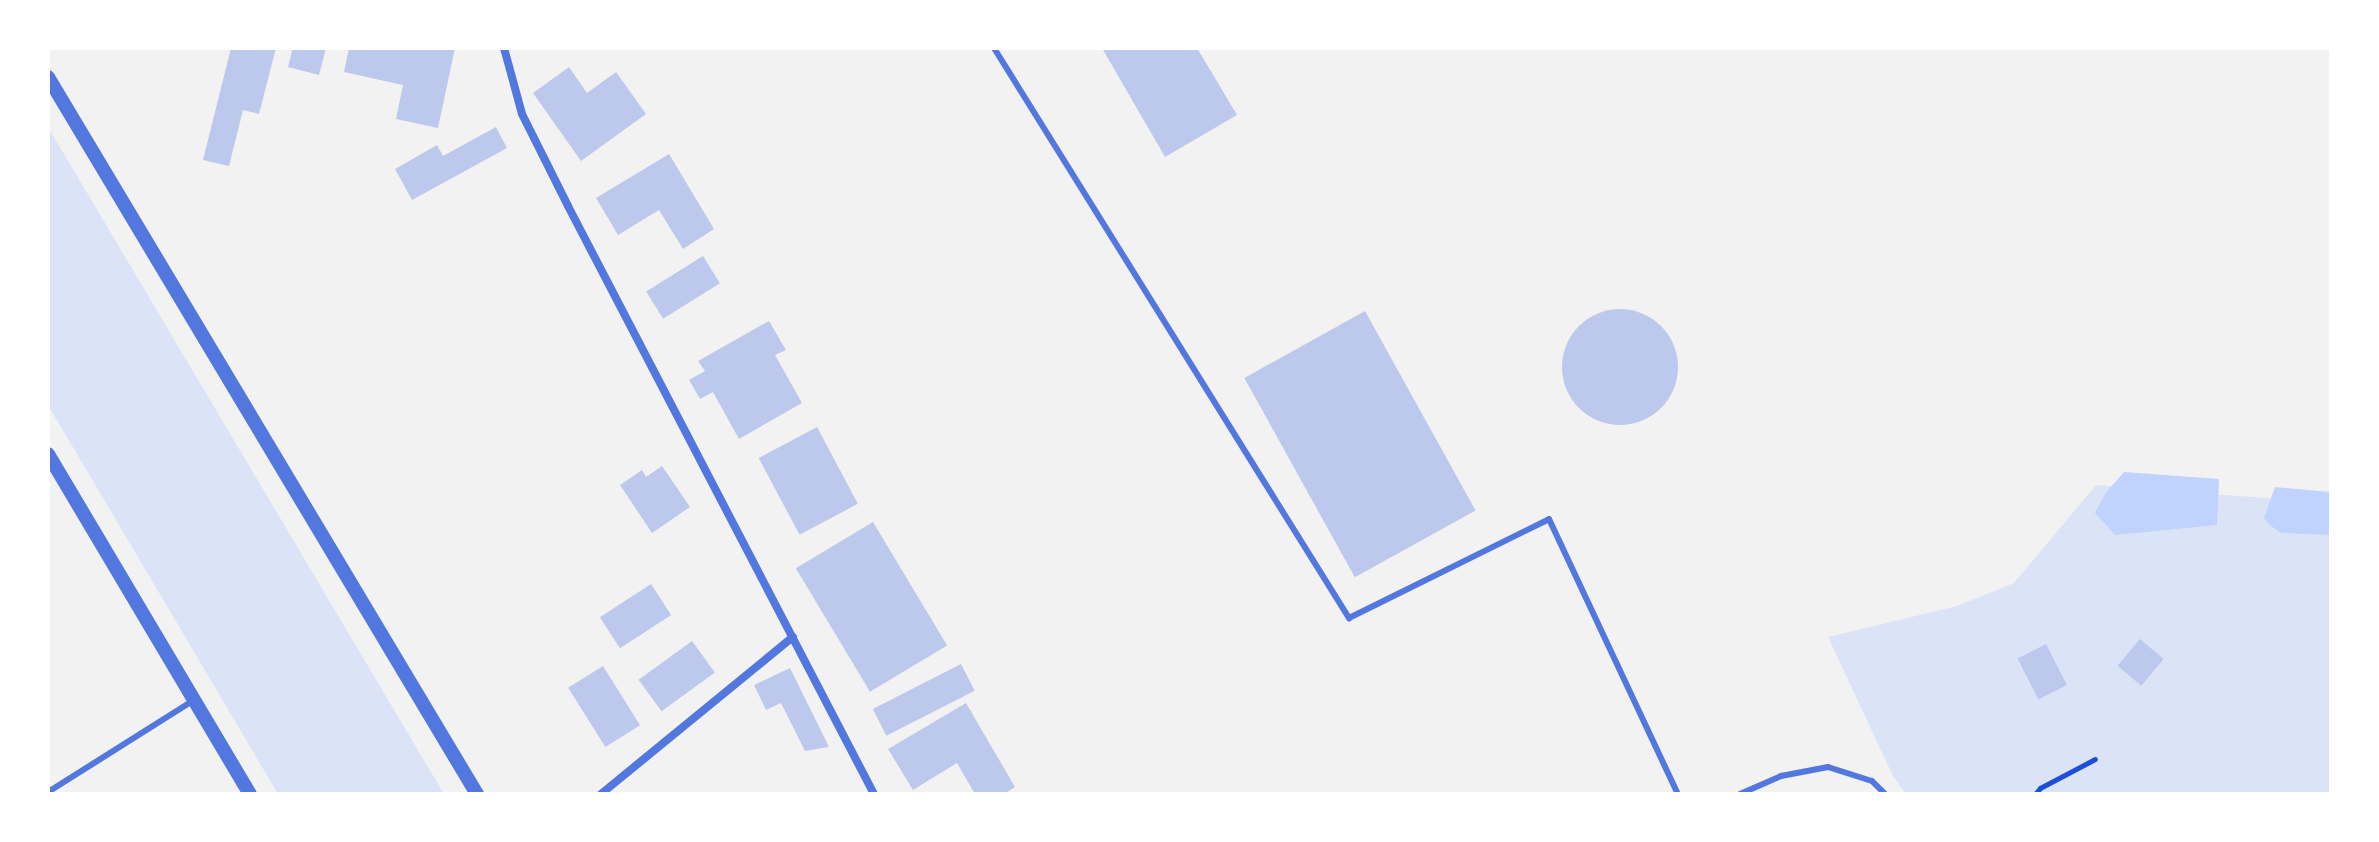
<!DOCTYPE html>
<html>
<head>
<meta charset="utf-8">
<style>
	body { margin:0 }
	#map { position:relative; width:2379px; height:842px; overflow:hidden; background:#f2f2f2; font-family:Ubuntu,sans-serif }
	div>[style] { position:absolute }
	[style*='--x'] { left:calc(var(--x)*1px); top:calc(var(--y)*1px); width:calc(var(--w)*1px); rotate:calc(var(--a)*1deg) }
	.green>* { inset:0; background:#dbe4f7 }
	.water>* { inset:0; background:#bfd3fe }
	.building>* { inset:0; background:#bdc9ec; transform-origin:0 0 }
	.round { border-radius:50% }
	.path>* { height:5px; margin:-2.5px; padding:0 2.5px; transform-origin:2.5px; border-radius:2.5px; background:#1d4ed8 }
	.service>* { height:6px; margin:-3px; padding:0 3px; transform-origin:3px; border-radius:3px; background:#5277de }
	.minor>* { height:8px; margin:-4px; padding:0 4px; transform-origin:4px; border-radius:4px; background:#5277de }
	.tertiary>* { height:14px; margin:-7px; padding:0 7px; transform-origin:7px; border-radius:7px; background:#5277de }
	span { translate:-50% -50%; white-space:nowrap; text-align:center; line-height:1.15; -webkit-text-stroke:6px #fff; paint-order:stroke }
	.frame { position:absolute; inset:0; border:50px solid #fff; pointer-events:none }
</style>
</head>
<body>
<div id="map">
	<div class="green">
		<div style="clip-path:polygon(48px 127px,444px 794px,278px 794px,48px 405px)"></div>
		<div style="clip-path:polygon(2096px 485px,2331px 503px,2331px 794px,1906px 794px,1893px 776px,1828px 637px,1957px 606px,2014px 583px)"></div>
	</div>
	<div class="water">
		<div style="clip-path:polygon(2124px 472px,2219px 479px,2217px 525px,2115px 535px,2095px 513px,2105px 494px)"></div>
		<div style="clip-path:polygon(2275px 487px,2331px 492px,2331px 535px,2281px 533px,2271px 526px,2264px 518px)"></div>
	</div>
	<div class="building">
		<div style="clip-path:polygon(231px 48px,276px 48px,259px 114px,243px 110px,229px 166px,203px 160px)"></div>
		<div style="clip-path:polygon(286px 48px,326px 48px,319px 75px,288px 67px,292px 51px)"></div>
		<div style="clip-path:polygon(349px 48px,455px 48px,438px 128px,396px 119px,403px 85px,344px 72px)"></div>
		<div style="clip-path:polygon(1102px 48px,1197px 48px,1237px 115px,1165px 157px)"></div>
		<div style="clip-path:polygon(569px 67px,587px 93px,616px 72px,646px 114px,581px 161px,533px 93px)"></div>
		<div style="clip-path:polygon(496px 127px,507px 148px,412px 200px,395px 169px,437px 145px,443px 156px)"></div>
		<div style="clip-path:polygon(669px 154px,714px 229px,683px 249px,659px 210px,618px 235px,596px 198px)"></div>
		<div style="left:703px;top:256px;width:32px;height:67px;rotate:58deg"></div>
		<div class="round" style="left:1562px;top:309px;width:116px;height:116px"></div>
		<div style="left:1365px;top:311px;width:228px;height:138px;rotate:61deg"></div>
		<div style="clip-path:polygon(769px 321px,786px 350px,775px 355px,802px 403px,739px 439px,713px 392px,700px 399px,689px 380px,705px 371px,698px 361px)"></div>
		<div style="left:817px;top:427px;width:87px;height:66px;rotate:62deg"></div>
		<div style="clip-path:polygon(662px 466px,690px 507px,652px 533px,620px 485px,642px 470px,646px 477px)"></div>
		<div style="left:873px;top:522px;width:144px;height:90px;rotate:59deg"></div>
		<div style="left:651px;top:584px;width:37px;height:61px;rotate:57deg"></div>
		<div style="left:2140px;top:639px;width:31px;height:35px;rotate:40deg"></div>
		<div style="left:692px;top:641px;width:39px;height:66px;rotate:54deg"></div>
		<div style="left:2046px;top:644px;width:46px;height:32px;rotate:63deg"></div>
		<div style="left:961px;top:664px;width:30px;height:99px;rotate:63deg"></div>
		<div style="left:603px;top:666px;width:70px;height:41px;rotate:58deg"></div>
		<div style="clip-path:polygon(790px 668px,829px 747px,805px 751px,781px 703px,766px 710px,754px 685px)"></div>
		<div style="clip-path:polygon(966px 703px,1015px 787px,1004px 794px,975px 794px,957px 763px,913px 790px,888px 749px)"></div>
	</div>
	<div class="path">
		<div style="--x:2035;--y:794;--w:8;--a:-50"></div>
		<div style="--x:2040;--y:788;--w:62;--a:-27.8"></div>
	</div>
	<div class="service">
		<div style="--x:994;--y:48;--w:672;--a:58.09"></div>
		<div style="--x:1349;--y:618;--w:223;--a:-26.3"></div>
		<div style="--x:1549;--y:519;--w:304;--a:64.9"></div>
		<div style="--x:48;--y:792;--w:173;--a:-32.2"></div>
		<div style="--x:1740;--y:794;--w:45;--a:-23.7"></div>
		<div style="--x:1781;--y:776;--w:48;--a:-10.8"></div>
		<div style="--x:1828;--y:767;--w:46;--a:17.7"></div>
		<div style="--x:1872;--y:781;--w:18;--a:45"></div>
	</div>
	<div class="minor">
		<div style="--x:504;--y:48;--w:68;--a:74.7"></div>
		<div style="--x:522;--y:114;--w:103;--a:63.4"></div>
		<div style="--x:568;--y:206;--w:663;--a:62.51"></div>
		<div style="--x:601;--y:794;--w:248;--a:-39.3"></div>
	</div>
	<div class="tertiary">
		<div style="--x:48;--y:77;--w:836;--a:59.11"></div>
		<div style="--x:48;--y:454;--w:395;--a:59.3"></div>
	</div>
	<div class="frame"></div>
</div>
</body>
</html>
